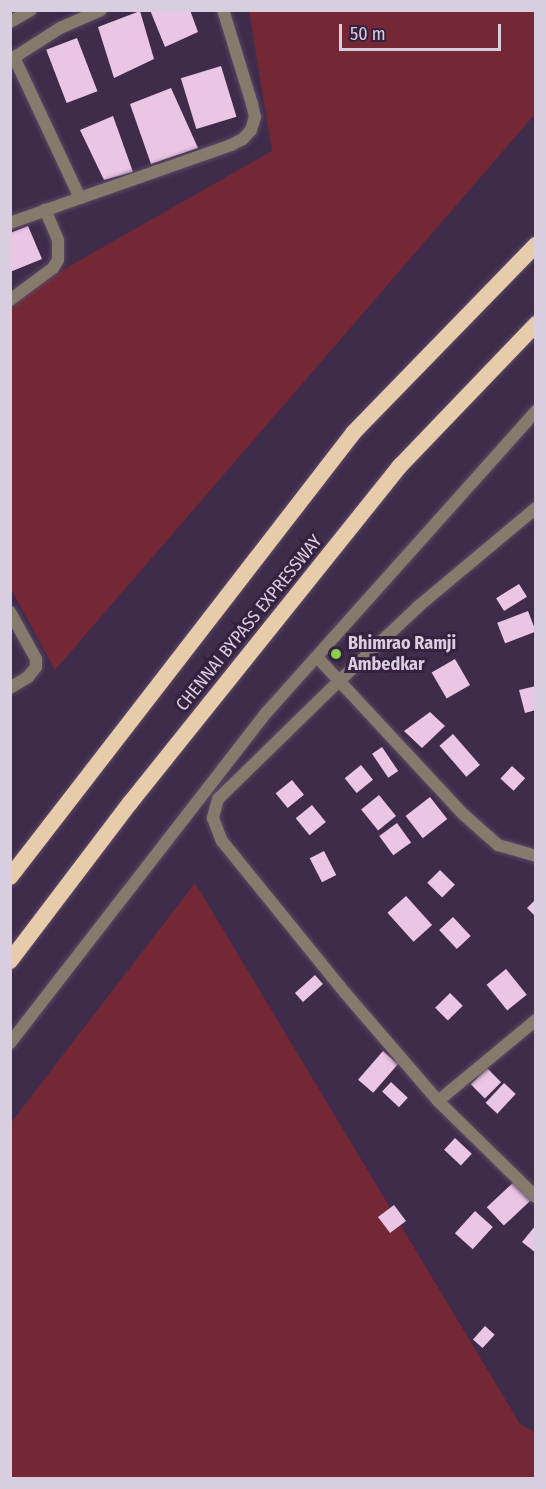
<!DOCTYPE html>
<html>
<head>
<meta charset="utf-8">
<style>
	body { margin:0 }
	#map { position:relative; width:546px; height:1489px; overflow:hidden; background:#3f2c4a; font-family:"Fira Sans Condensed",sans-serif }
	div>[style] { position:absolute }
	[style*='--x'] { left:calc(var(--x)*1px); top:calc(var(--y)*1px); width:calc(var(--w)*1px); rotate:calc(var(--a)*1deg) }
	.green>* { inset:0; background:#742735 }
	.building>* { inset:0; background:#ebc6e4; transform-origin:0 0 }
	.roads { filter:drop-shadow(0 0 2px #5b4965) drop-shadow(0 0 2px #5b4965) }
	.minor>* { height:12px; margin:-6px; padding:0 6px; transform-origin:6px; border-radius:6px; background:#867a6c }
	.tertiary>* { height:12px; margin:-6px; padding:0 6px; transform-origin:6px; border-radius:6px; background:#867a6c }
	.trunk>* { height:16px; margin:-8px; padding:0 8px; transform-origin:8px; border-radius:8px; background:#e6ccaa }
	.dots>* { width:16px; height:16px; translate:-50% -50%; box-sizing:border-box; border:3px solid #35223f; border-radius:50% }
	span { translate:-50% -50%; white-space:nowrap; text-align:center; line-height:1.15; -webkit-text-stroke:6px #35223f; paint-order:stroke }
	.street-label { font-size:18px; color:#d9cde0 }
	.poi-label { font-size:18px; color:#d9cde0; font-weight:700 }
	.left { translate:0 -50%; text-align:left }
	.frame { position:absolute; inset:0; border:12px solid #d9cde0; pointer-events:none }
	.scale { position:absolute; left:339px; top:24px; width:162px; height:27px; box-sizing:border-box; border:3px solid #d9cde0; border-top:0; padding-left:8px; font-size:18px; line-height:21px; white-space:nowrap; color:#d9cde0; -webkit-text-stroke:4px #35223f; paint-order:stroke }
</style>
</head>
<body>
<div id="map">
	<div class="green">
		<div style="clip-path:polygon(249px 11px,535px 11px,535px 114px,55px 670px,11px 589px,10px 300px,272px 151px)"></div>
		<div style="clip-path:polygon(195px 883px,520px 1424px,535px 1432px,535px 1478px,11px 1478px,10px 1124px)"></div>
	</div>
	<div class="building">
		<div style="clip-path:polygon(150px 10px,190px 10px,198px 32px,165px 47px)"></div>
		<div style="clip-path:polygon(140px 11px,154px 59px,114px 78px,98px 27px)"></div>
		<div style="left:77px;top:38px;width:57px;height:33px;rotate:69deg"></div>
		<div style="left:221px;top:66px;width:53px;height:42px;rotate:73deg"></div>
		<div style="clip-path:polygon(171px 88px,198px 148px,151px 164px,130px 104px)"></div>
		<div style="clip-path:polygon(113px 116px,133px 172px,104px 180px,80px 130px)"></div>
		<div style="clip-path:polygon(28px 226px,42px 259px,10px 272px,10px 233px)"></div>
		<div style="left:519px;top:584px;width:15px;height:27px;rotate:58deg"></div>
		<div style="left:528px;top:611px;width:22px;height:33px;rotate:69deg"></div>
		<div style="left:455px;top:659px;width:30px;height:27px;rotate:60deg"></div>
		<div style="clip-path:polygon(536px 686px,536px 710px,525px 713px,519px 690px)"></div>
		<div style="clip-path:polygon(430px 712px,445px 726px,422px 748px,404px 731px)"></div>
		<div style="left:453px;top:734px;width:41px;height:18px;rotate:49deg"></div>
		<div style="left:382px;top:747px;width:29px;height:12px;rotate:56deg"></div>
		<div style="left:361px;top:765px;width:19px;height:21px;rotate:51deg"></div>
		<div style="left:512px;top:766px;width:18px;height:17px;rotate:43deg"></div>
		<div style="left:292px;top:780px;width:19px;height:21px;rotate:51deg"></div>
		<div style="left:379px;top:795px;width:27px;height:23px;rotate:51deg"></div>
		<div style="left:430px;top:797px;width:28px;height:31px;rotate:52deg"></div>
		<div style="left:312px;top:805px;width:22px;height:21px;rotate:51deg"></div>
		<div style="left:397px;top:823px;width:24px;height:22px;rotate:54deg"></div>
		<div style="left:324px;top:851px;width:27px;height:16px;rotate:63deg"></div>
		<div style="left:440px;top:870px;width:21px;height:18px;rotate:45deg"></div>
		<div style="left:406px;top:896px;width:39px;height:25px;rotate:48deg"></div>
		<div style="clip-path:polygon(536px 899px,536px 917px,527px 908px)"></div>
		<div style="left:453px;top:917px;width:26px;height:19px;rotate:47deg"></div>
		<div style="left:506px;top:969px;width:33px;height:25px;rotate:51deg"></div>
		<div style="left:315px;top:975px;width:12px;height:27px;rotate:48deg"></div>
		<div style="left:450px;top:993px;width:18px;height:21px;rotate:45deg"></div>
		<div style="left:383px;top:1051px;width:20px;height:38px;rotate:41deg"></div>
		<div style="left:487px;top:1068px;width:20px;height:23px;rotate:45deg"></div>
		<div style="left:391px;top:1082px;width:23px;height:13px;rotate:43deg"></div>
		<div style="left:504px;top:1083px;width:16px;height:27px;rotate:43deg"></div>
		<div style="left:455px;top:1138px;width:23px;height:16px;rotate:43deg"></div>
		<div style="left:516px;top:1180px;width:25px;height:40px;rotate:47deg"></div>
		<div style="left:394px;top:1205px;width:20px;height:20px;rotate:53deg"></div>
		<div style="left:475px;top:1211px;width:24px;height:30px;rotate:42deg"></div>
		<div style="clip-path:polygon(536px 1225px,536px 1253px,522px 1242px)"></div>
		<div style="left:485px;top:1326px;width:13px;height:18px;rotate:42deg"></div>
	</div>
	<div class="roads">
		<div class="minor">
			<div style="--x:10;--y:22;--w:24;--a:-30"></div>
			<div style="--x:10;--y:60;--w:59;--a:-32.6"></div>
			<div style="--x:60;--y:28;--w:45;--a:-23.7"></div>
			<div style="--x:80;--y:198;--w:160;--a:-19.3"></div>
			<div style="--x:231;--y:145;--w:13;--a:-27"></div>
			<div style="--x:243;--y:139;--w:12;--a:-48"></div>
			<div style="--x:251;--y:130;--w:14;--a:-73"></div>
			<div style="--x:255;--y:117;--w:13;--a:-103"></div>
			<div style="--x:252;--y:104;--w:98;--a:-107.1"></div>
			<div style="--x:10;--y:223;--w:74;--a:-19.7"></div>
			<div style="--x:80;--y:198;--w:156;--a:-115.1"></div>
			<div style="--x:10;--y:300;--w:54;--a:-36.7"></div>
			<div style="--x:53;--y:268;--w:9;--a:-58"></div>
			<div style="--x:58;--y:260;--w:20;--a:-90"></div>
			<div style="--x:58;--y:240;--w:33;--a:-113"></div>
			<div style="--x:536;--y:508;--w:153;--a:140.1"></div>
			<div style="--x:419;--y:606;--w:110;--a:136.8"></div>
			<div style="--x:339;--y:681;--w:169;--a:135.7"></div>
			<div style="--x:218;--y:799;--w:20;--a:105"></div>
			<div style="--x:213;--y:818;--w:25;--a:69"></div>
			<div style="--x:222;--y:841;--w:197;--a:51"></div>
			<div style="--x:346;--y:994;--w:141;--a:49.3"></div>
			<div style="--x:438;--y:1101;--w:137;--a:44.4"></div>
			<div style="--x:10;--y:612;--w:54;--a:61"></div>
			<div style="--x:36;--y:659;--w:8;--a:90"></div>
			<div style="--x:36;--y:667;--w:13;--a:129"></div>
			<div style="--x:28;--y:677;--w:21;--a:149"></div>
			<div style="--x:317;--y:657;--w:214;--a:47.1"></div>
			<div style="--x:463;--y:814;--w:47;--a:41.5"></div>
			<div style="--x:498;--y:845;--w:40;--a:16"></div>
			<div style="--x:438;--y:1101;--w:127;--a:-39.6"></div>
		</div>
		<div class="tertiary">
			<div style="--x:10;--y:1043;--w:419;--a:-52.2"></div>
			<div style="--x:267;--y:712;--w:404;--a:-48.2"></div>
		</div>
		<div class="trunk">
			<div style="--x:10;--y:877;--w:562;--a:-52.29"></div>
			<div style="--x:354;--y:432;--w:261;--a:-45.8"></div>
			<div style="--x:10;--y:961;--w:198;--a:-52.8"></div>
			<div style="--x:130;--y:803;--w:432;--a:-51.3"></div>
			<div style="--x:400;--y:466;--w:197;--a:-46.2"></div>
		</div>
	</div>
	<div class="dots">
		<div style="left:336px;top:654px;background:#89cf49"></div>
	</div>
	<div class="street-label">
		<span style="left:249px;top:623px;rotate:-51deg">CHENNAI BYPASS EXPRESSWAY</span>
	</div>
	<div class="poi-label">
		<span class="left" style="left:348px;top:654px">Bhimrao Ramji<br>Ambedkar</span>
	</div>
	<div class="frame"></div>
	<div class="scale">50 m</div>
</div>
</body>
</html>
